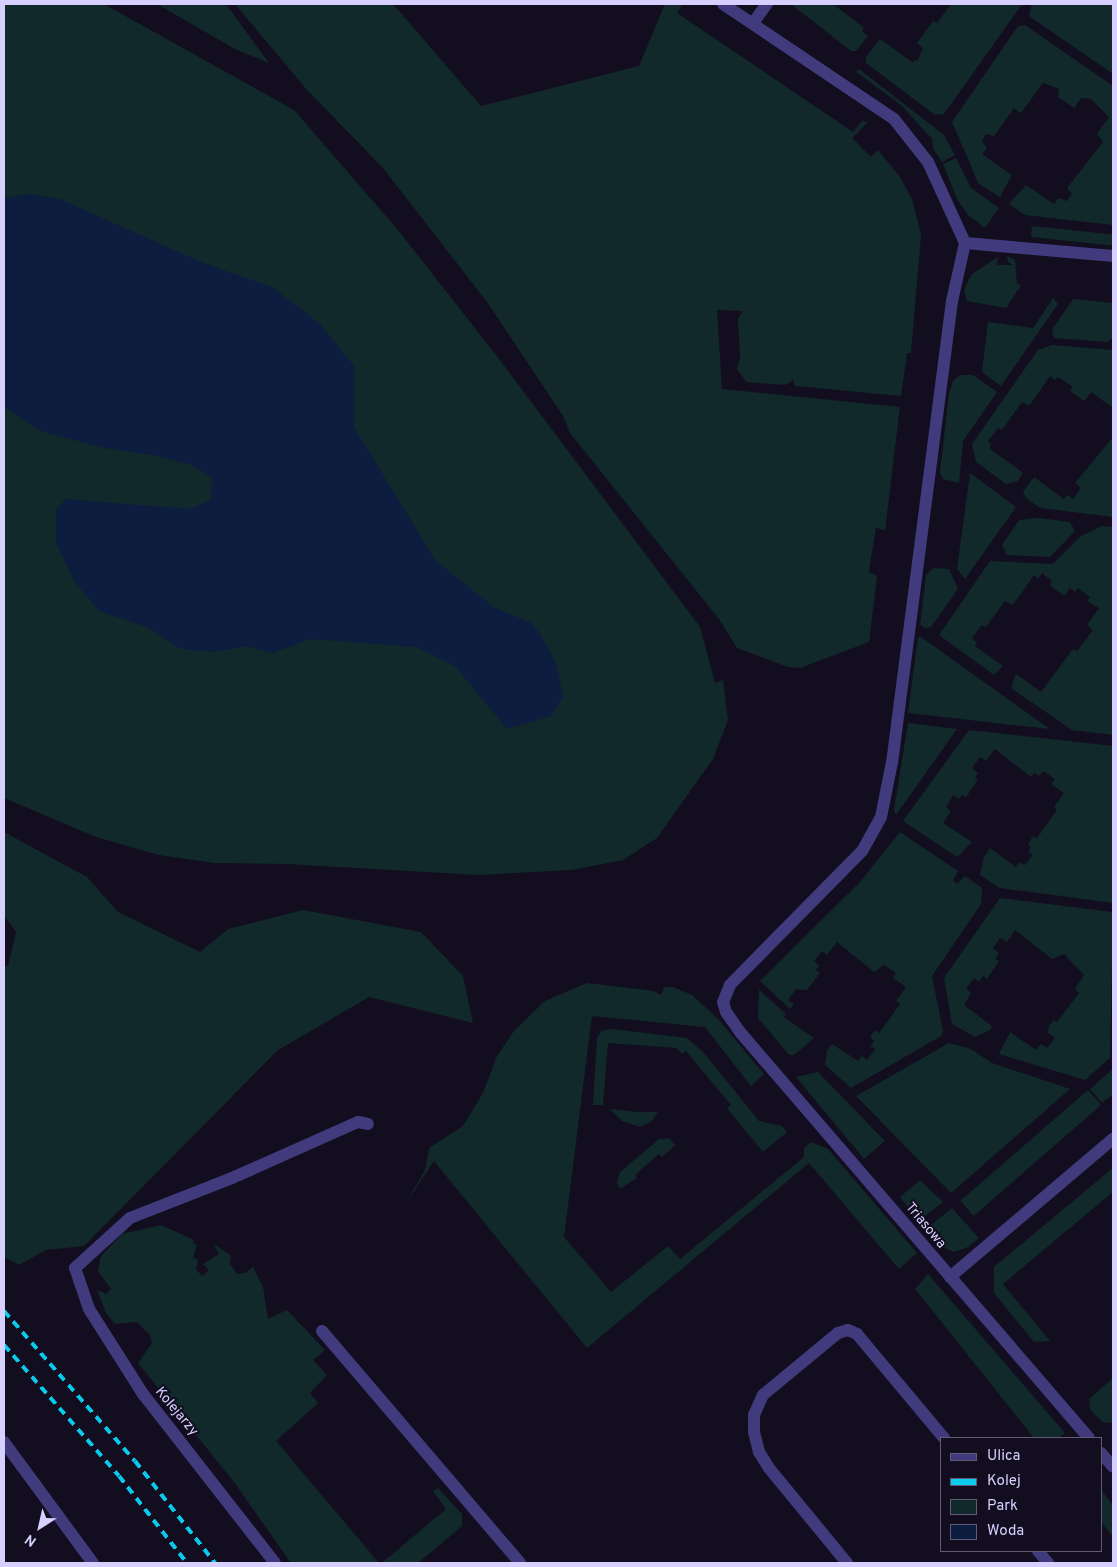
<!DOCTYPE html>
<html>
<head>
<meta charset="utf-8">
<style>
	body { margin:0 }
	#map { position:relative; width:1117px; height:1567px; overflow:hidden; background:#120e20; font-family:Overpass,sans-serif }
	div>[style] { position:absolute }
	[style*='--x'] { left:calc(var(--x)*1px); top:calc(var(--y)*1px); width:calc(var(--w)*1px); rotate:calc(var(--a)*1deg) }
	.green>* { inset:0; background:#11292a; transform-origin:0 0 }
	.water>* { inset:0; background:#0d1d3f }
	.lane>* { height:12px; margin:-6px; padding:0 6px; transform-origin:6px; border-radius:6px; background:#413b7d }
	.street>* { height:12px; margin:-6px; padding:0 6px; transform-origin:6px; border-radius:6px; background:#413b7d }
	.rail>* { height:4px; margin-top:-2px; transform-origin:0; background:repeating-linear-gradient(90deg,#0acaed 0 8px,transparent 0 14px) }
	span { translate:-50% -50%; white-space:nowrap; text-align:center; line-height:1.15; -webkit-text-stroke:4px #120e20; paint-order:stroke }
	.street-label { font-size:14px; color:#d7cffd }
	.frame { position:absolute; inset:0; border:5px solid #d7cffd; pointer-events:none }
	.legend { position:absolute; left:940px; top:1437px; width:162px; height:115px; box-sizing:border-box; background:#120e20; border:1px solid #615b78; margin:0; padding:6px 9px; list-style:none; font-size:15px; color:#d7cffd }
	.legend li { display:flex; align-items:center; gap:10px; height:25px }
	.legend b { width:25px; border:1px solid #615b78 }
	.north { position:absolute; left:15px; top:1502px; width:50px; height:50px; -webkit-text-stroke:4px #120e20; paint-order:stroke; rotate:215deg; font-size:14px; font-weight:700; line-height:20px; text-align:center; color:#d7cffd }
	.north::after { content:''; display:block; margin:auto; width:18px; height:22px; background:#d7cffd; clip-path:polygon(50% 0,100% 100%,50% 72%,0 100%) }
</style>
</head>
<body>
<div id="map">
	<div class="green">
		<div style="clip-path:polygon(4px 4px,104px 4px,294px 110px,398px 230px,496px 355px,700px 627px,715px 683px,723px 680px,728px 720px,713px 759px,657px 838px,623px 860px,572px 870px,477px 875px,288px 864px,214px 863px,159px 855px,96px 837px,4px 798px)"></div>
		<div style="clip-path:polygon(157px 4px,226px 4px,269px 63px,235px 49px)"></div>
		<div style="clip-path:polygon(235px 4px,393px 4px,481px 106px,639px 66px,665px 4px,683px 4px,677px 13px,853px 132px,862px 121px,868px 122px,852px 138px,871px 157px,878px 150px,900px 177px,912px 199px,921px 235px,911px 353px,907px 353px,901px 396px,795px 386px,793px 380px,785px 385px,746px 382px,737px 369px,740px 358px,738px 318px,743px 311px,717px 310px,722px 389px,900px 407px,885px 530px,876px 528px,871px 558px,869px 572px,877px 576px,869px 642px,800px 668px,788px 667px,737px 648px,719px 619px,570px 433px,563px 416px,487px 302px,383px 168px,307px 90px)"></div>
		<div style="clip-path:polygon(791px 4px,833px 4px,864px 28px,862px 31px,868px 36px,856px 51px,851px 51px)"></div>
		<div style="clip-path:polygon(951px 4px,1022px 4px,944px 114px,935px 115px,866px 63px,866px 57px,880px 39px,912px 62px,918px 60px,923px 48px,917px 43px,933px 21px,937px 23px)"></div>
		<div style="clip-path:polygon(1032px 4px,1113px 4px,1113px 74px,1029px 16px)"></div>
		<div style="clip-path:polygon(1025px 25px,1113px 86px,1113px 225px,1025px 215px,1009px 204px,1026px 185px,1054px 204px,1058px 198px,1067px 201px,1072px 194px,1067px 188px,1103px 142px,1097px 134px,1109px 117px,1091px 99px,1081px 98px,1074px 108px,1058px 97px,1059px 89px,1043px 83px,1021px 113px,1014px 108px,994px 136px,986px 134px,982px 141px,987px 148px,982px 154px,1012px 175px,1000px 197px,978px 183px,968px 159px,952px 122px,1018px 26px)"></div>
		<div style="clip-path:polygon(859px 69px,944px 135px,955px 155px,942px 162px,933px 148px,932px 139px,901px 105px,856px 72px)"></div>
		<div style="clip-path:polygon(956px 158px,971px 188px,999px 208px,985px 228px,968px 215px,957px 199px,943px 164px)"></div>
		<div style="left:1032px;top:226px;width:81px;height:11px;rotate:6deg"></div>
		<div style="clip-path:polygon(1007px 256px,1015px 260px,1017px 284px,1021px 285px,1006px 308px,967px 301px,964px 290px,972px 274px,998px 257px,997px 265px,1013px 265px,1008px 262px)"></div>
		<div style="clip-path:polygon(1053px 298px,1058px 304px,1001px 386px,982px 372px,988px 322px,1033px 328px)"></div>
		<div style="clip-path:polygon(1073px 299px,1113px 303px,1113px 338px,1107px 342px,1054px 338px,1052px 330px)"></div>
		<div style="clip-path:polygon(1052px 345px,1113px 350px,1113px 408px,1091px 392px,1084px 401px,1070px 391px,1073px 387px,1058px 377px,1055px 380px,1050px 376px,1029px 406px,1022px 402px,1002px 430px,998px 428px,988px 441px,991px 445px,989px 448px,1023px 473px,1018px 481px,1006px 484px,976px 462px,972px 444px,1038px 350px)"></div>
		<div style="clip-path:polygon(960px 375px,973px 375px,997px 392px,963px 441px,959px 483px,943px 479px,940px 472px,949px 393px,953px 381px)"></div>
		<div style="clip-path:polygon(1113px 437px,1113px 517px,1040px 508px,1026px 498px,1023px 492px,1034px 477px,1064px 499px,1067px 495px,1073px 499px,1081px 488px,1075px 483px)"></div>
		<div style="clip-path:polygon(970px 473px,1016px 507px,965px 579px,957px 569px)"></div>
		<div style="clip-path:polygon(1039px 518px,1070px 522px,1075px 531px,1050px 557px,1007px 555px,1002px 545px,1019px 520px)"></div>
		<div style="clip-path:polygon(1102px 526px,1113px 527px,1113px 735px,1072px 730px,1011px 688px,1016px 674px,1041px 692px,1073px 649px,1077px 651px,1093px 630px,1087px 625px,1099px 608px,1087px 601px,1090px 597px,1078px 588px,1075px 592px,1070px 588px,1064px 596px,1050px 585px,1052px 581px,1042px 573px,1038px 579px,1034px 575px,1013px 605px,1005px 601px,986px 627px,982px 625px,972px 638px,977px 643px,975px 646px,1003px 666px,994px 675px,939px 635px,990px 561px,1053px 564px,1081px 536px)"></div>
		<div style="clip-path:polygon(933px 568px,949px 569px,958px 589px,931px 627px,925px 628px,920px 625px,926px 575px)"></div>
		<div style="clip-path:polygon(918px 637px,921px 637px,1050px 729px,908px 713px)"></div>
		<div style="clip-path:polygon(908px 723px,957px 729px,896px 815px,894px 810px)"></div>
		<div style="clip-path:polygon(969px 730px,1113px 746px,1113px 903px,1000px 888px,980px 875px,984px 857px,990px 848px,1016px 867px,1019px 862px,1025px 865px,1033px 855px,1028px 852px,1031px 847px,1028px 844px,1033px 836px,1037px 838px,1057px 810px,1054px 807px,1064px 793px,1051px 784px,1055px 779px,1043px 771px,1039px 776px,1034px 773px,1031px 777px,995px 749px,986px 761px,980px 757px,972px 768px,978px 773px,975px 777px,978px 780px,966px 797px,962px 795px,959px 799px,953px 795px,946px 807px,951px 811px,943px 823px,972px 842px,957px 857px,903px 821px)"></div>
		<div style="clip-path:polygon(4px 832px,87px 877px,118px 912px,200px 952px,228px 929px,303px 910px,421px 932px,463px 976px,473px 1023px,369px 997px,278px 1050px,84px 1246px,46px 1250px,19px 1265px,4px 1257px,4px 966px,8px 966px,16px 932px,4px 916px)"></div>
		<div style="clip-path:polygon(900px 832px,958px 871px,953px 880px,957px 884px,965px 876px,982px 888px,981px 904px,932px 976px,943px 1031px,941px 1036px,851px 1088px,825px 1065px,827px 1051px,832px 1044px,858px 1061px,862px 1056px,867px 1060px,876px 1048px,870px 1047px,874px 1041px,870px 1037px,875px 1030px,879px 1033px,888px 1021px,900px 1004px,896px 1001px,906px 987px,893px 978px,896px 973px,884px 965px,874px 972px,837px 942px,827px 955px,822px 951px,814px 961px,819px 966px,816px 970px,820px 973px,807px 990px,796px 989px,788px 1000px,794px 1004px,790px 1009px,760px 981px,860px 882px)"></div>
		<div style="clip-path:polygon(1000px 898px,1113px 912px,1110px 1058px,1085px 1080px,999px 1054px,1010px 1032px,1036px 1050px,1041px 1044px,1047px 1048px,1055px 1038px,1048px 1033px,1049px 1026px,1054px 1020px,1057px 1022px,1079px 993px,1075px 989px,1084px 975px,1064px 954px,1052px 959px,1015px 930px,1007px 942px,1000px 938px,993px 948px,999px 953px,995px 959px,999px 961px,987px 979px,983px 976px,979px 982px,974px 978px,966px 989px,971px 993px,964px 1005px,992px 1026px,990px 1030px,975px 1037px,952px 1024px,944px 978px)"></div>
		<div style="clip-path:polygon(587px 983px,654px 991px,661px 995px,664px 987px,673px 987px,692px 995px,720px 1021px,764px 1074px,751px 1086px,705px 1027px,592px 1016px,564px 1237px,611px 1292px,668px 1246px,680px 1259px,804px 1157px,804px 1148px,811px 1142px,828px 1149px,917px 1253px,899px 1269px,809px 1163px,587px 1348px,434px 1161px,406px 1203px,425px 1170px,429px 1148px,463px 1126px,483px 1093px,497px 1056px,514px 1031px,545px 1001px)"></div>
		<div style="clip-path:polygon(759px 990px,786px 1014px,784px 1017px,814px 1038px,794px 1055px,789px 1055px,758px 1018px)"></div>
		<div style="clip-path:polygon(612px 1029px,687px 1038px,704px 1053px,759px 1121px,782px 1126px,787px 1132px,763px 1152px,727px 1108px,731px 1105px,686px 1051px,682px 1054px,677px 1048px,608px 1043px,603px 1105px,593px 1105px,597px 1038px,601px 1031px)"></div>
		<div style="clip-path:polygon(949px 1043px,971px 1049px,992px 1063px,1070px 1089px,951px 1193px,856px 1096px)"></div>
		<div style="clip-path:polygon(1113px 1069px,1113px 1094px,1102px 1103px,1090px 1089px)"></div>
		<div style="clip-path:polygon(818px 1072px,885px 1141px,864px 1159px,796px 1077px)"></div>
		<div style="left:1088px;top:1090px;width:20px;height:169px;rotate:49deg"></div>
		<div style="clip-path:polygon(610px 1109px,638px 1112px,658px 1112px,651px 1122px,640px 1127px,622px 1121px)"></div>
		<div style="clip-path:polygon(669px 1138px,675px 1145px,662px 1157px,659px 1154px,635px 1175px,637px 1178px,620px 1189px,617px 1182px,620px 1172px,659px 1139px)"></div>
		<div style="clip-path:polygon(1113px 1168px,1113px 1192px,1003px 1284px,1050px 1341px,1034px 1342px,994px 1293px,994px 1267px)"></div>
		<div style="clip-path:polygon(920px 1180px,943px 1202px,919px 1221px,900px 1197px)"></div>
		<div style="clip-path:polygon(952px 1208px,979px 1238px,968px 1247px,954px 1252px,939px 1246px,925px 1230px)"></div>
		<div style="clip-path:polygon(161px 1225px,194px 1240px,193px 1244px,197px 1245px,193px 1257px,198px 1260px,196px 1269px,202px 1276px,209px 1270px,203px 1264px,219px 1254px,213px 1243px,231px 1256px,230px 1264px,237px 1274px,245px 1273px,253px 1267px,263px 1287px,268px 1319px,287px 1310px,325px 1350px,313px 1360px,327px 1375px,310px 1393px,318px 1403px,276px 1441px,379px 1563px,291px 1563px,234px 1482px,138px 1363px,152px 1343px,150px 1335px,137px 1322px,115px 1324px,106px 1313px,97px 1290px,106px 1294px,111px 1289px,98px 1271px,101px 1256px,122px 1234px)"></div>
		<div style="clip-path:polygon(928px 1274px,1065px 1433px,1059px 1438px,1034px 1438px,915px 1289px)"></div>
		<div style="clip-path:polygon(1113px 1378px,1113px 1423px,1102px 1422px,1090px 1409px,1089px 1399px)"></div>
		<div style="clip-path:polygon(438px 1488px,462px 1514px,462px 1526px,418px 1563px,382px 1563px,446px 1509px,433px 1491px)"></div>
		<div style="clip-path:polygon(1101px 1490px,1113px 1505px,1113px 1537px,1101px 1522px)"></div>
	</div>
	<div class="water">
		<div style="clip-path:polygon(28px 194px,60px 199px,201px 262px,272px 287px,320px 324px,354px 366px,354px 427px,435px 560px,495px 608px,532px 623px,540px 634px,557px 665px,563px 697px,551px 716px,507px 729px,456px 667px,416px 647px,311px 639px,272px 653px,247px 646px,215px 652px,181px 649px,147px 627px,99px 611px,75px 582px,56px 543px,56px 511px,65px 499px,190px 509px,211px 500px,212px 477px,191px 465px,158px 456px,104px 448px,40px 431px,4px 407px,4px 198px)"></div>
	</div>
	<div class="lane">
		<div style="--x:75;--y:1268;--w:74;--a:-42.3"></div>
		<div style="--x:130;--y:1218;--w:110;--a:-21.4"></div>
		<div style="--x:232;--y:1178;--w:138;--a:-24"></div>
		<div style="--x:358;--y:1122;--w:10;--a:11"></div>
		<div style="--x:4;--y:1442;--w:150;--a:53.7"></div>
		<div style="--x:1038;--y:1551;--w:16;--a:50"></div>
		<div style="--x:847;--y:1563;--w:123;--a:-129.4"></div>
		<div style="--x:769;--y:1468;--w:19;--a:-122"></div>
		<div style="--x:759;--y:1452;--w:21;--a:-104"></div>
		<div style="--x:754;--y:1432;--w:17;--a:-90"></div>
		<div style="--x:754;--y:1415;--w:22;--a:-66"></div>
		<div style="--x:763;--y:1395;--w:97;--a:-39.6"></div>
		<div style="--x:838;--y:1333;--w:10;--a:-17"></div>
		<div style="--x:848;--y:1330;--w:10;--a:24"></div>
		<div style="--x:857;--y:1334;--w:136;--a:50.1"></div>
	</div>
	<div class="street">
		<div style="--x:723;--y:4;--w:206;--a:33.9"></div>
		<div style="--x:894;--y:119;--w:55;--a:51.7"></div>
		<div style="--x:928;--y:162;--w:89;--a:65.4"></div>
		<div style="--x:965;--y:243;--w:59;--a:102.6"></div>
		<div style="--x:952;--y:301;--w:465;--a:97.4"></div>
		<div style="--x:892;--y:762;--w:56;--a:101.3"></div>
		<div style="--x:881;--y:817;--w:39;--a:119"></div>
		<div style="--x:862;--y:851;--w:188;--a:134.6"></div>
		<div style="--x:730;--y:985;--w:18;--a:112"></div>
		<div style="--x:723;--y:1002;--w:10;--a:73"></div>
		<div style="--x:726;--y:1012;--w:24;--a:55"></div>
		<div style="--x:740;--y:1032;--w:535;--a:49.32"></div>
		<div style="--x:753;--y:23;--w:24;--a:-54"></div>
		<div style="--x:965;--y:243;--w:149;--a:5"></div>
		<div style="--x:75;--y:1268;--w:43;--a:71.1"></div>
		<div style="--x:89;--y:1309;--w:101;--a:57.6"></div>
		<div style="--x:143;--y:1394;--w:214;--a:52"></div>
		<div style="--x:950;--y:1277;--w:214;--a:-40.3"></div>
		<div style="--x:322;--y:1331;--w:305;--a:49.5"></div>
		<div style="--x:1101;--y:1453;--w:18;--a:49"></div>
	</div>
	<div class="rail">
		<div style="--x:4;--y:1311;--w:199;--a:48.9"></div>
		<div style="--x:135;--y:1461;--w:130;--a:51.9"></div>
		<div style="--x:4;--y:1345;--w:174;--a:48.7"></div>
		<div style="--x:119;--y:1476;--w:110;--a:52"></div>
	</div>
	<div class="street-label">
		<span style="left:925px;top:1226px;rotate:50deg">Triasowa</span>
		<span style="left:176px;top:1412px;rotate:50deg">Kolejarzy</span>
	</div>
	<div class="frame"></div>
	<ul class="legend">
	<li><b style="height:6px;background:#413b7d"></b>Ulica</li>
	<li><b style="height:6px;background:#0acaed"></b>Kolej</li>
	<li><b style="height:14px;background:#11292a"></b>Park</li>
	<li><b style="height:14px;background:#0d1d3f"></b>Woda</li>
	</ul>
	<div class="north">N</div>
</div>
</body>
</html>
